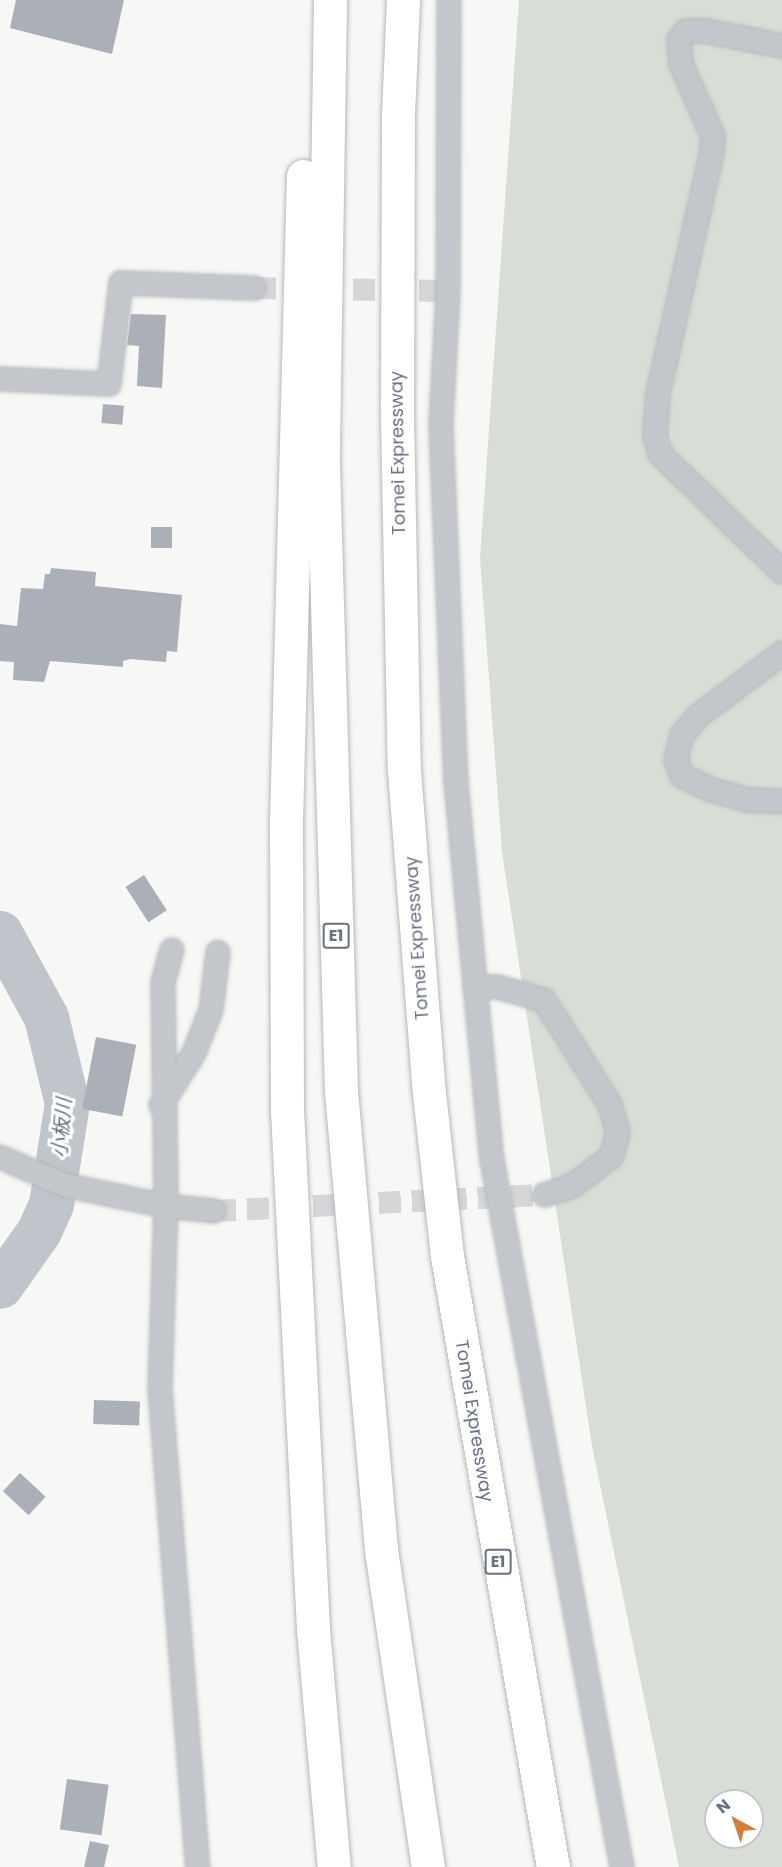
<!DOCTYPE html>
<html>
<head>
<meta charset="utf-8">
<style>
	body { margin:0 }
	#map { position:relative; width:782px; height:1867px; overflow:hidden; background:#f7f7f5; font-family:Poppins,"Noto Sans JP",sans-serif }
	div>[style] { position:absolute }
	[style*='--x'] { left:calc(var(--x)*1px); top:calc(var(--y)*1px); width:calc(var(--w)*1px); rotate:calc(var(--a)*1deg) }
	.green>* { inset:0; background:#d8ded6 }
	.river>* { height:45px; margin:-22.5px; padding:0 22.5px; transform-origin:22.5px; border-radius:22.5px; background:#c0c5cc }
	.building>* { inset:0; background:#abafb7; transform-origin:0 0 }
	.street-tunnel>* { height:22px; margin-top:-11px; transform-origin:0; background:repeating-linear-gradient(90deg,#d4d6d8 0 22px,transparent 0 33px) }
	.roads { filter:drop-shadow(0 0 2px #b6b8bc) drop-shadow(0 0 2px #b6b8bc) }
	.street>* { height:22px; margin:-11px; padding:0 11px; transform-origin:11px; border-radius:11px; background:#c3c6ca }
	.highway>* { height:33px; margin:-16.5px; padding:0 16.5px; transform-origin:16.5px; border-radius:16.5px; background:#fff }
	span { translate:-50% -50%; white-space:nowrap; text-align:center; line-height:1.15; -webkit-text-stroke:6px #fff; paint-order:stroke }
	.shield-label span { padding:2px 4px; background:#fff; border:2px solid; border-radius:4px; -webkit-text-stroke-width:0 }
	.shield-label { font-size:16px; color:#697283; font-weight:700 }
	.street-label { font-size:18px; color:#697283 }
	.water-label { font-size:20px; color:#65737f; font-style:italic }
	.north { position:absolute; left:704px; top:1789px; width:60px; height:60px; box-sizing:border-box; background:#fff; border:2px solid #c3c7cd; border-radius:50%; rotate:320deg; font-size:16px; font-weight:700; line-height:24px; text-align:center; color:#697283 }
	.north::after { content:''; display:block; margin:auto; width:21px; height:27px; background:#d57d38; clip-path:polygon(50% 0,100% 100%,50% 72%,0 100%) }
</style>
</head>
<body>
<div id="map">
	<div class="green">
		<div style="clip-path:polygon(evenodd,519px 0,782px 0,782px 1867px,679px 1867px,592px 1446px,502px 852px,480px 558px,519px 0,716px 1801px,752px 1801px,752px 1837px,716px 1837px,716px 1801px)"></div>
	</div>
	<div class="river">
		<div style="--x:0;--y:933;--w:96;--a:61.3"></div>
		<div style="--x:46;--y:1017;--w:89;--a:76.3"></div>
		<div style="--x:67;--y:1103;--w:102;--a:99"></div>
		<div style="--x:51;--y:1204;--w:30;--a:114"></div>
		<div style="--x:39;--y:1231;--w:67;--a:125.3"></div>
	</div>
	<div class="building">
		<div style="clip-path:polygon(16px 0,124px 0,112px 54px,10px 28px)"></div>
		<div style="clip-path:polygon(131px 314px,166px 315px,162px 388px,137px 386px,139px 346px,127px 345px)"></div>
		<div style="left:103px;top:404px;width:21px;height:19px;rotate:5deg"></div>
		<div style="left:172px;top:527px;width:21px;height:21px;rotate:90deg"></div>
		<div style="clip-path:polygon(51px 568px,96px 572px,95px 586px,182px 595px,177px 652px,167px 651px,166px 662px,130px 659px,123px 661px,123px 667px,50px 661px,44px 682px,13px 680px,14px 662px,0 661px,0 624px,17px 626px,21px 588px,43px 589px,45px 574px,50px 574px)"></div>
		<div style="left:144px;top:875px;width:42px;height:22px;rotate:57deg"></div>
		<div style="left:96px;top:1037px;width:41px;height:73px;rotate:11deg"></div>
		<div style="left:94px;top:1400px;width:46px;height:24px;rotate:2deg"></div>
		<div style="left:20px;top:1473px;width:35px;height:25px;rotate:43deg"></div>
		<div style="left:67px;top:1779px;width:42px;height:51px;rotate:8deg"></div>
		<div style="clip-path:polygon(90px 1841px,109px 1845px,104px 1867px,84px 1867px)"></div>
	</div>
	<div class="street-tunnel">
		<div style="--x:254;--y:288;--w:194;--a:0.9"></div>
		<div style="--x:214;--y:1211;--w:330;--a:-2.8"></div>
	</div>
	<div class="roads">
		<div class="street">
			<div style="--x:449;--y:0;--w:291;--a:90.2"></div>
			<div style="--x:448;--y:291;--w:135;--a:93"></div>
			<div style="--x:441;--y:426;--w:356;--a:87.6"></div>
			<div style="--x:456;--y:782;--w:380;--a:84.6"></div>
			<div style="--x:492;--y:1160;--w:719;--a:79.58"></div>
			<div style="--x:782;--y:46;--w:77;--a:-168.8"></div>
			<div style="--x:706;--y:31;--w:20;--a:180"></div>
			<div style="--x:686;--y:31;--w:11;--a:128"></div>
			<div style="--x:679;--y:40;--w:24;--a:85"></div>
			<div style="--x:681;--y:64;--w:79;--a:66"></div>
			<div style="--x:713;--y:136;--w:16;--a:94"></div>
			<div style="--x:712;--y:152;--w:248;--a:102.6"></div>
			<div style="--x:658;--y:394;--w:41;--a:94.2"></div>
			<div style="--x:655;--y:435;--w:20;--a:75"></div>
			<div style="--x:660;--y:454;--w:170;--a:44"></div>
			<div style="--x:0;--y:379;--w:109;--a:2.6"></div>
			<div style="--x:109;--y:384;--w:102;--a:-83.2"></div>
			<div style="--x:121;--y:283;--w:133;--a:2.2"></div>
			<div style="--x:782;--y:653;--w:105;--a:143.1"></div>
			<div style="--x:698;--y:716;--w:25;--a:130"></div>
			<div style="--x:682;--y:735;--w:25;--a:104"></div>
			<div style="--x:676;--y:759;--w:18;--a:71"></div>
			<div style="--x:682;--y:776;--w:33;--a:25"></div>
			<div style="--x:712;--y:790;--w:37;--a:16"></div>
			<div style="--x:748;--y:800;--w:34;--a:2"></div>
			<div style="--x:172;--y:950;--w:33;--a:106"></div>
			<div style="--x:163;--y:982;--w:224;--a:89.2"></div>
			<div style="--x:166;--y:1206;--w:48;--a:5.9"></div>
			<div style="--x:475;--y:987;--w:23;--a:0"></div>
			<div style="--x:498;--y:987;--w:48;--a:15.8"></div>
			<div style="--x:544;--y:1000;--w:124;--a:57.8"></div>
			<div style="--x:610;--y:1105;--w:29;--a:74"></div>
			<div style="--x:618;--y:1133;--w:25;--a:106"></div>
			<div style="--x:611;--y:1157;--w:49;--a:143.4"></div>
			<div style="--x:572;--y:1186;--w:29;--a:162"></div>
			<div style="--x:161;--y:1105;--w:62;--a:-57.6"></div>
			<div style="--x:194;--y:1053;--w:46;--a:-68.4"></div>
			<div style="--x:211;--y:1010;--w:58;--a:-83.1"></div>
			<div style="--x:0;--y:1157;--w:70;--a:23.6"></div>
			<div style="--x:64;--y:1185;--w:104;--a:11.6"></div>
			<div style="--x:166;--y:1206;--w:182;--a:91.9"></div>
			<div style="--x:160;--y:1388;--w:481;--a:85.5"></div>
		</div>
		<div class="highway">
			<div style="--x:330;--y:0;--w:465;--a:90.9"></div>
			<div style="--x:323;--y:465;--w:626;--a:88.35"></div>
			<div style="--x:341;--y:1091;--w:467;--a:85"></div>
			<div style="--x:382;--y:1556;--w:314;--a:81.6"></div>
			<div style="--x:403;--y:0;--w:115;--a:92.5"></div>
			<div style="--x:398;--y:115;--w:301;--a:90.2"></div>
			<div style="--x:397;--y:416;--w:354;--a:88.9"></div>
			<div style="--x:404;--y:770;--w:324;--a:85.6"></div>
			<div style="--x:429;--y:1093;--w:164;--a:83.7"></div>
			<div style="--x:447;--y:1256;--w:620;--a:80.16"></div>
			<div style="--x:303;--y:176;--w:644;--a:91.51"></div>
			<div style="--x:286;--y:820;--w:290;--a:89.8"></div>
			<div style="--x:287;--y:1110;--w:520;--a:87.13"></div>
			<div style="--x:313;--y:1629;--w:239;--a:85"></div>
		</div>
	</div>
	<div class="shield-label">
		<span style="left:336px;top:936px">E1</span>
		<span style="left:498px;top:1562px">E1</span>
	</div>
	<div class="street-label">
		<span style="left:398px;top:453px;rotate:-91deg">Tomei Expressway</span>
		<span style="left:417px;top:938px;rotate:-94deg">Tomei Expressway</span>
		<span style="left:474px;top:1421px;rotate:81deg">Tomei Expressway</span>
	</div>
	<div class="water-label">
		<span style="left:62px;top:1128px;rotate:-85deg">小板川</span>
	</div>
	<div class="north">N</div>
</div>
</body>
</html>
